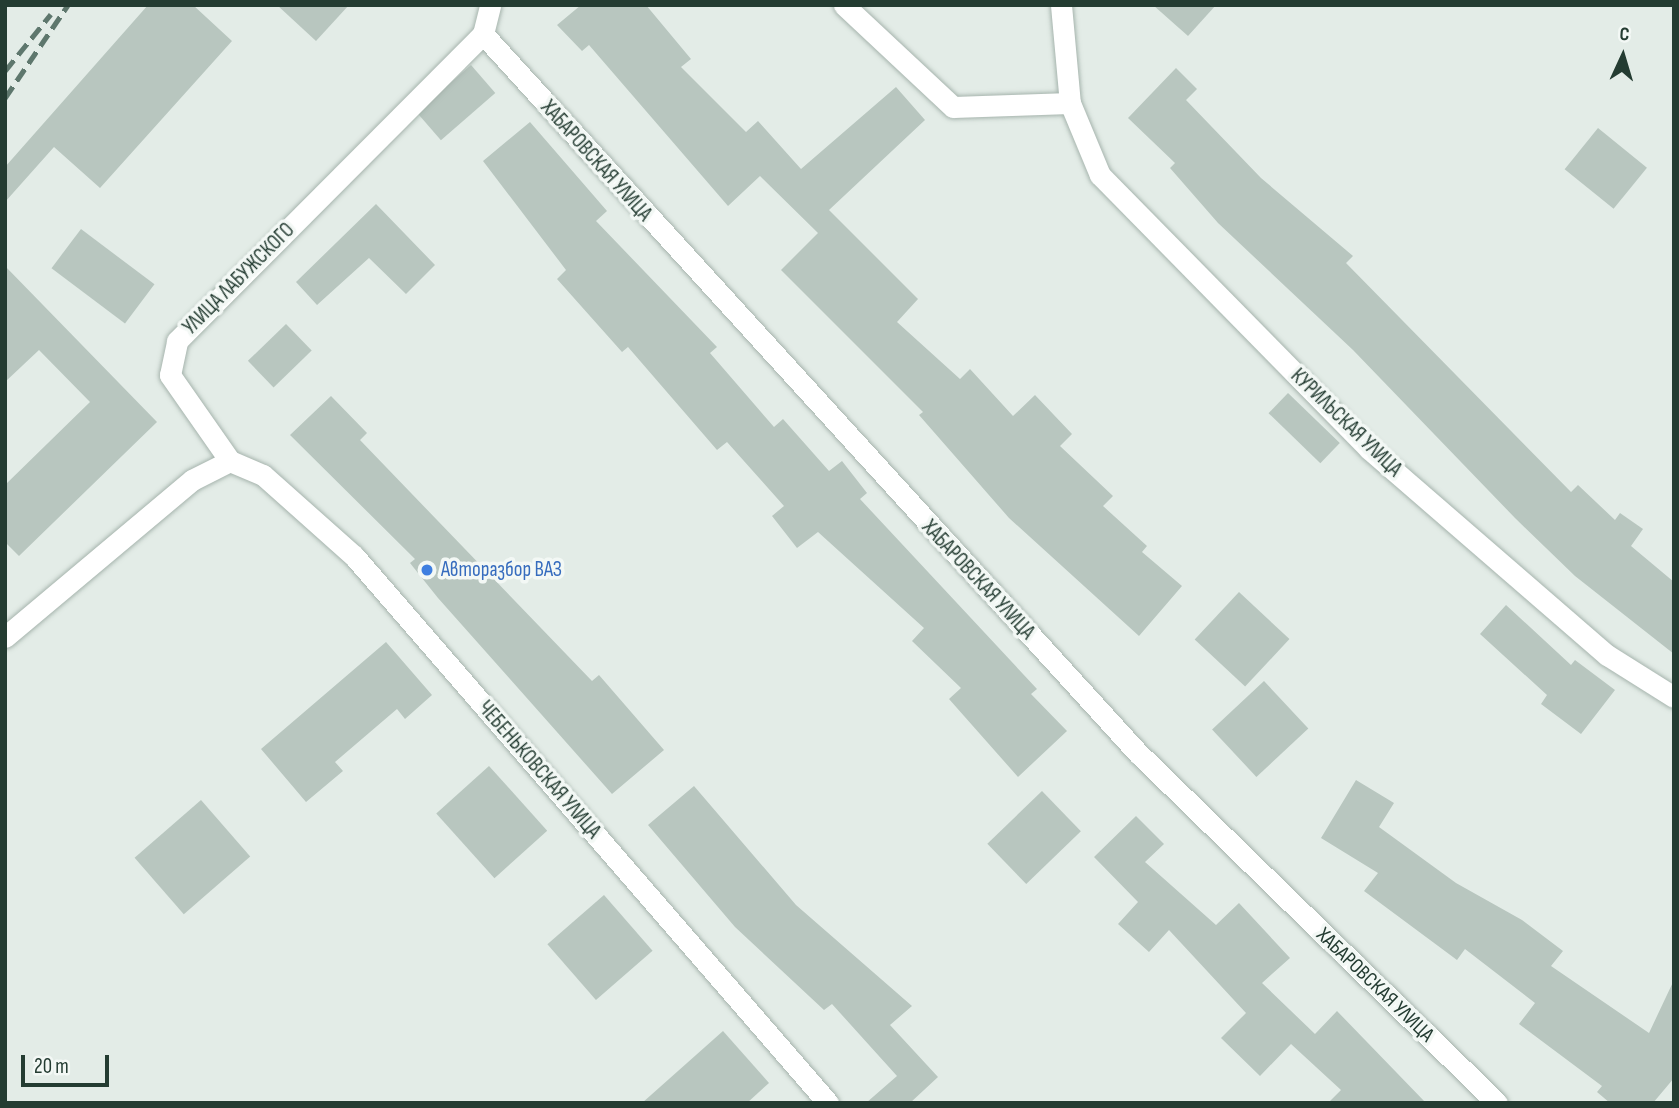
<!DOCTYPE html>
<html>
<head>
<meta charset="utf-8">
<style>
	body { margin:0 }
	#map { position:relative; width:1679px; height:1108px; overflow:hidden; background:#e3ece7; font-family:"Sofia Sans Condensed",sans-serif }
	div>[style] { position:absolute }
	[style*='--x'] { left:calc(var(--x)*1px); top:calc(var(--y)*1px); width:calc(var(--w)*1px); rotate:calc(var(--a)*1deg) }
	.building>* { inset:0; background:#b8c6bf; transform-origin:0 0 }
	.roads { filter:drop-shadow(0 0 2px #a6b4ad) drop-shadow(0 0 2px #a6b4ad) }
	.street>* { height:21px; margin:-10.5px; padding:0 10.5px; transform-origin:10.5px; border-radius:10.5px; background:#fff }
	.secondary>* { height:21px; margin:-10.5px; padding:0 10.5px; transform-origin:10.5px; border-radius:10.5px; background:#fff }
	.rail>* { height:5px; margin-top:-2.5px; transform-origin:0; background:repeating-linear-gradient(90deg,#5e776d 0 14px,transparent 0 21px) }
	.dots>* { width:19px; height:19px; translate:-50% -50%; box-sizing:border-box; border:4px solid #f3f8f5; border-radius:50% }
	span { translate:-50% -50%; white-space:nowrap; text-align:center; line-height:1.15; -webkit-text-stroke:7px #f3f8f5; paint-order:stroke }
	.street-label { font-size:21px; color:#243c32 }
	.shop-label { font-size:21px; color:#366cbe }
	.left { translate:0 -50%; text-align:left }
	.frame { position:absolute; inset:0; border:7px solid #243c32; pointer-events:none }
	.north { position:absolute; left:1588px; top:21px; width:70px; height:70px; -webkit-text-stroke:5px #f3f8f5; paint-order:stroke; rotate:4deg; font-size:19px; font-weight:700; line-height:28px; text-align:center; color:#243c32 }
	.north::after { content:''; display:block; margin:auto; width:24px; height:32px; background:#243c32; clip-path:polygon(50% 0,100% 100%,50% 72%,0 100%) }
	.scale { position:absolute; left:21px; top:1055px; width:88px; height:32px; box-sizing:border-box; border:4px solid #243c32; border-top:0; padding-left:9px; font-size:21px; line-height:24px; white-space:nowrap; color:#243c32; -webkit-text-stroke:5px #f3f8f5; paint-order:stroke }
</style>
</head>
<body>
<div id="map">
	<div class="building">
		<div style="clip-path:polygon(148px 5px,193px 5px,232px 41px,100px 188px,54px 147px,5px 202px,5px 167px)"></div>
		<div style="clip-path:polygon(277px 5px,349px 5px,316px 41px)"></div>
		<div style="clip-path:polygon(581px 5px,646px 5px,691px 59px,681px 67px,746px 132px,758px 121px,801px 169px,896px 87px,925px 120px,829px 210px,918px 299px,897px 322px,960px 379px,970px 369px,1013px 416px,1035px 395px,1072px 434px,1060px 446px,1113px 496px,1103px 506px,1147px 546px,1142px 552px,1182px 586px,1139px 636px,1009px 518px,919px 415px,923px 412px,781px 270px,818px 233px,760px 176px,728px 206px,589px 45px,582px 51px,557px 25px)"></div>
		<div style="clip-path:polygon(1153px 5px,1216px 5px,1188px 36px)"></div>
		<div style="left:471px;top:65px;width:37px;height:72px;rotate:49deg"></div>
		<div style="clip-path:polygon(1176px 68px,1197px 89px,1186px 100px,1261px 178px,1353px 256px,1346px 263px,1571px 492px,1578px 485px,1615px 520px,1620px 513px,1643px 529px,1631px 546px,1674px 582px,1674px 654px,1575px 576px,1515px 518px,1353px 350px,1218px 223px,1170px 168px,1175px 163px,1128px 118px)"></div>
		<div style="clip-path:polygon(530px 122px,607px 211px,596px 221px,717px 347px,710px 353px,774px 427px,783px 419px,829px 471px,842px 461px,867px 493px,860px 499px,1037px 689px,1031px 694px,1067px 731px,1018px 777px,949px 699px,961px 688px,912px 641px,924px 628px,818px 532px,797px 548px,772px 516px,784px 506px,727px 442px,717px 450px,628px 347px,622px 352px,557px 279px,566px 270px,483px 161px)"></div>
		<div style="left:1598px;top:128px;width:63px;height:53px;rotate:39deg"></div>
		<div style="clip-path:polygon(376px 204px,435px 265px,406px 294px,369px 258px,317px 305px,296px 282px)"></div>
		<div style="left:81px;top:229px;width:92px;height:49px;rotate:37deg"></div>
		<div style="clip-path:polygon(5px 266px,157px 422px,19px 556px,5px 542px,5px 485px,90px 402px,39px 350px,5px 382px)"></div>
		<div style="left:286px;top:324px;width:37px;height:53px;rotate:46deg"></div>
		<div style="left:1288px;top:393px;width:72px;height:28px;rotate:44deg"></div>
		<div style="clip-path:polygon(331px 396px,367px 433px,360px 440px,592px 681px,599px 675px,664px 750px,612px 794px,438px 598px,410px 563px,415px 559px,290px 435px)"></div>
		<div style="left:1239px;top:592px;width:69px;height:65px;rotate:43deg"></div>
		<div style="clip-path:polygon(1506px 605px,1571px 665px,1575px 660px,1615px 690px,1581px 734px,1541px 704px,1547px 695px,1480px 634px)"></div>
		<div style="clip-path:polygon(386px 642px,432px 695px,405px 719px,397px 709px,335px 762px,343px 771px,306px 802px,261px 749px)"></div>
		<div style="left:1264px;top:681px;width:65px;height:71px;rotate:47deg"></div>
		<div style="left:489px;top:766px;width:87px;height:71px;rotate:48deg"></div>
		<div style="clip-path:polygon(1356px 780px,1394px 803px,1379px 827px,1456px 883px,1522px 920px,1563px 951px,1551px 966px,1649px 1033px,1674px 980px,1674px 1078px,1653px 1103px,1610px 1103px,1597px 1092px,1602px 1086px,1519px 1024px,1535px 1003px,1465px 949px,1457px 960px,1364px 891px,1378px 873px,1321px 838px)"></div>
		<div style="clip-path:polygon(694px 786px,796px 905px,912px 1006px,890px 1025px,938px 1077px,910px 1103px,866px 1103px,897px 1076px,832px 1004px,824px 1010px,735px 927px,648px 825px)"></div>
		<div style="left:1042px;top:791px;width:56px;height:76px;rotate:46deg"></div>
		<div style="left:201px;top:800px;width:75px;height:88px;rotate:49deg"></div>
		<div style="clip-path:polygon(1136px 816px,1164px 844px,1145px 862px,1216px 925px,1239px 903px,1290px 958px,1262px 983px,1315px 1034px,1337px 1011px,1426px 1103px,1328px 1103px,1341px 1090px,1291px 1044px,1260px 1076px,1221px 1038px,1246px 1013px,1169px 930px,1149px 952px,1118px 924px,1138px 902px,1094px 857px)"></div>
		<div style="left:604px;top:895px;width:74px;height:75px;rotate:49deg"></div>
		<div style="clip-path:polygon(723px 1031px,769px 1083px,747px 1103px,642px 1103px)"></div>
	</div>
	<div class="roads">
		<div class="street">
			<div style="--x:844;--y:5;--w:149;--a:43.1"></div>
			<div style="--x:953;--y:107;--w:117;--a:-2"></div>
			<div style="--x:1061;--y:5;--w:98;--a:84.8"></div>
			<div style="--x:1070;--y:103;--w:78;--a:67.4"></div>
			<div style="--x:1100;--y:175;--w:384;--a:45.5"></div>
			<div style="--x:1369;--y:449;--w:315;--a:40.9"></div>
			<div style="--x:1607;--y:655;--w:79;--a:32.1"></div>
			<div style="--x:483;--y:34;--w:973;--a:47.67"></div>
			<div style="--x:1138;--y:753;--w:501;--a:44.27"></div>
			<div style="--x:483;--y:34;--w:30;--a:-76"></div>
			<div style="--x:230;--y:461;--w:105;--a:-124.9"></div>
			<div style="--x:170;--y:375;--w:35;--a:-78"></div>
			<div style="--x:177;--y:341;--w:433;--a:-45.1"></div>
		</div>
		<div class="secondary">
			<div style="--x:5;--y:637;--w:244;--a:-40"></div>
			<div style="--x:192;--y:480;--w:42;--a:-26.6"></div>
			<div style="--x:230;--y:461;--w:36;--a:23"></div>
			<div style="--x:263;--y:475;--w:122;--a:41.7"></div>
			<div style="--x:354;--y:556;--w:724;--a:49.09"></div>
		</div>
	</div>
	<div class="rail">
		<div style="--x:5;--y:71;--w:73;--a:-51.1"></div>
		<div style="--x:5;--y:98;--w:112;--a:-55.9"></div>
	</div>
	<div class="dots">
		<div style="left:427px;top:570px;background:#3f7fe0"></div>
	</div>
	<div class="street-label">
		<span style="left:596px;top:161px;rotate:48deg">ХАБАРОВСКАЯ УЛИЦА</span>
		<span style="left:239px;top:279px;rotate:-45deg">УЛИЦА ЛАБУЖСКОГО</span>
		<span style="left:1346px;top:423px;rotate:44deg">КУРИЛЬСКАЯ УЛИЦА</span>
		<span style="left:978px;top:580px;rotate:47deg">ХАБАРОВСКАЯ УЛИЦА</span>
		<span style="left:539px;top:770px;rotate:49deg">ЧЕБЕНЬКОВСКАЯ УЛИЦА</span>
		<span style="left:1375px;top:985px;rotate:44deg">ХАБАРОВСКАЯ УЛИЦА</span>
	</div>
	<div class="shop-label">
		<span class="left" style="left:441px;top:570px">Авторазбор ВАЗ</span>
	</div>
	<div class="frame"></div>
	<div class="north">С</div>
	<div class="scale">20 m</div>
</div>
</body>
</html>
